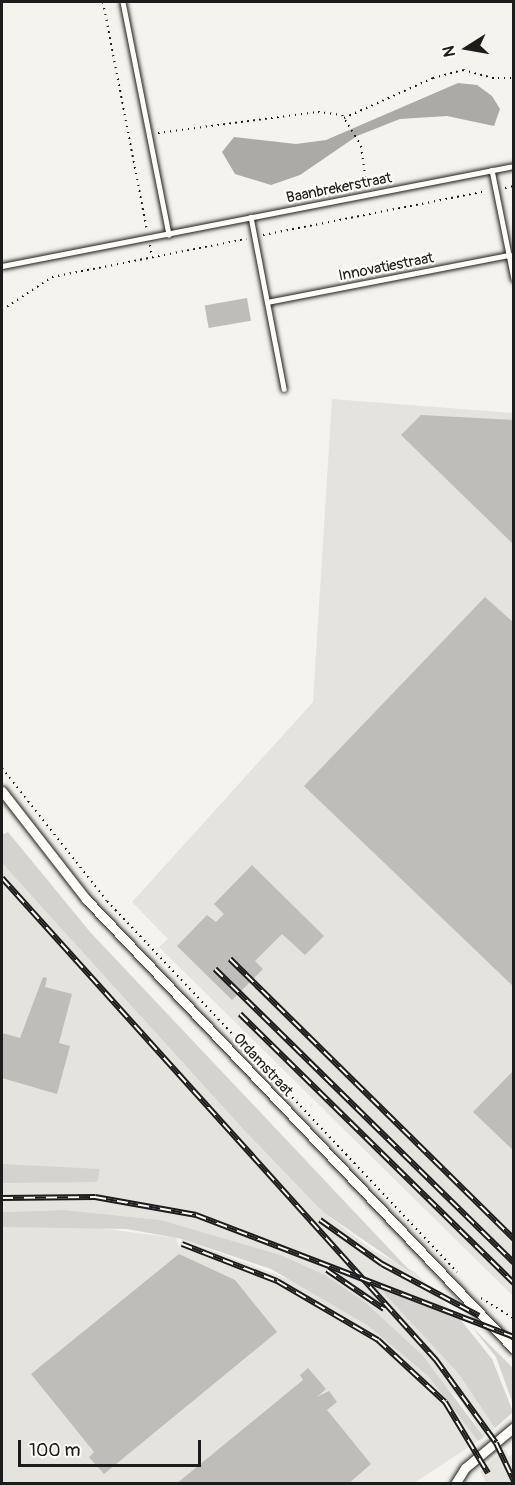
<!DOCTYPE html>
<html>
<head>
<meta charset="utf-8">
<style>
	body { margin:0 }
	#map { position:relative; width:515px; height:1485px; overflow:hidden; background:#f4f3ee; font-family:Pangolin,sans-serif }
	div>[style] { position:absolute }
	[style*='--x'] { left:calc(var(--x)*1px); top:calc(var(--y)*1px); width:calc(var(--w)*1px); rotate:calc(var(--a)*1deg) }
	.built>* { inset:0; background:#e4e3de }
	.green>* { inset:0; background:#d4d3cf }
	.water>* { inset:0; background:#abaaa6 }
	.building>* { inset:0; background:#bebdba; transform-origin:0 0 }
	.path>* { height:2px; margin-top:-1px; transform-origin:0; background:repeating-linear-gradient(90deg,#1c1c1c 0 1.5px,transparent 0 6px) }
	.roads { filter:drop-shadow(0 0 2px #1c1c1c) drop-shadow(0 0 2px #1c1c1c) }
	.lane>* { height:4.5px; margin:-2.25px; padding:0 2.25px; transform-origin:2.25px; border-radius:2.25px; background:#fdfcf7 }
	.street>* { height:9px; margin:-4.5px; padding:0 4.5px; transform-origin:4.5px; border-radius:4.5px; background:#fdfcf7 }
	.rail>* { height:6px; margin-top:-3px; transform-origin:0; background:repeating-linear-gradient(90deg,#fdfcf7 0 11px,#1c1c1c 0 22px); box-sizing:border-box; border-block:2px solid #1c1c1c }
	span { translate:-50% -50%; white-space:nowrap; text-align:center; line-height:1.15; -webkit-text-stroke:4.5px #fdfcf7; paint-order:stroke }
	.street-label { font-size:15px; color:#1c1c1c }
	.frame { position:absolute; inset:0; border:3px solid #1c1c1c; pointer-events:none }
	.north { position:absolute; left:437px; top:18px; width:60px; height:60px; -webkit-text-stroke:4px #fdfcf7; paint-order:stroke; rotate:259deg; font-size:16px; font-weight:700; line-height:24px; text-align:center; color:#1c1c1c }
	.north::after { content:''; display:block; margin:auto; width:21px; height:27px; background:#1c1c1c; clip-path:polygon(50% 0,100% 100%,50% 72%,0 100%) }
	.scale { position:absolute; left:18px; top:1440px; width:183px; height:27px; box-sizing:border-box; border:3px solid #1c1c1c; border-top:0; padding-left:8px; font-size:18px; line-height:21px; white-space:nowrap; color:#1c1c1c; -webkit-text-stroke:4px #fdfcf7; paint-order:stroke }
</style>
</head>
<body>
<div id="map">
	<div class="built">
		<div style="clip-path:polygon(332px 399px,513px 413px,513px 1296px,159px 947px,168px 939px,132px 902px,313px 702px)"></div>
		<div style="clip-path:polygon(2px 863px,323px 1212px,374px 1251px,415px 1272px,460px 1319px,382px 1290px,458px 1373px,495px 1428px,484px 1437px,459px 1399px,325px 1275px,281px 1255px,161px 1220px,64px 1210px,2px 1212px)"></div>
		<div style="clip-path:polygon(84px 1226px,176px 1238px,179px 1247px,182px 1239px,306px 1286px,367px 1325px,428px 1376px,478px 1441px,414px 1483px,2px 1484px,2px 1227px)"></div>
		<div style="clip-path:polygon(505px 1449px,509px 1457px,513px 1453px,513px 1483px,486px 1483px,480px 1471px)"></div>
	</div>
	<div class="green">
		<div style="clip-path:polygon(8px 832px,91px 933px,413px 1274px,323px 1212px,246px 1132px,2px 863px,2px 835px)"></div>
		<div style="clip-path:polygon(2px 1164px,100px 1169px,97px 1182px,2px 1183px)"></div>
		<div style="clip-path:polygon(64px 1210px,161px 1220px,281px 1255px,325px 1275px,366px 1303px,423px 1356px,484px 1437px,478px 1441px,428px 1376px,367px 1325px,271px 1269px,182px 1239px,127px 1229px,2px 1227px,2px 1212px)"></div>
		<div style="clip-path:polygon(380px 1289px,460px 1319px,492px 1359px,513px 1412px,495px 1428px,458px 1373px)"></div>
		<div style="clip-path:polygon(472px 1327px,513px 1368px,513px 1404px,496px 1357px)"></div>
	</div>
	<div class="water">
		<div style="clip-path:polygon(458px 83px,477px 85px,492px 96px,500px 109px,494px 126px,447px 116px,400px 119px,357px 136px,300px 175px,271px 185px,235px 174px,222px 152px,234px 137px,296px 144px,326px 140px)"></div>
	</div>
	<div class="building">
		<div style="left:247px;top:298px;width:23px;height:43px;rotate:80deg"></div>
		<div style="clip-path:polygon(421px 415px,514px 420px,512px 543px,401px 435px)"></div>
		<div style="clip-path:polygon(485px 597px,514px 623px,514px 987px,304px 786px)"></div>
		<div style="clip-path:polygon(252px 865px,324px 936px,305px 955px,282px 934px,255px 961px,263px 969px,232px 1000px,177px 946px,207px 915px,216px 922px,224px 914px,214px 904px)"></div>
		<div style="clip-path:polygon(43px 977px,47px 978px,45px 987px,72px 994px,59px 1043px,70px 1046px,57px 1094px,2px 1078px,2px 1033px,20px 1038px)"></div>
		<div style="clip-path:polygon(514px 1070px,514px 1151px,473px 1112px)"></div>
		<div style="clip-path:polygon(179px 1254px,235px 1280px,277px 1332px,104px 1474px,89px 1457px,94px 1452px,31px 1374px)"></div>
		<div style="clip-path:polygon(308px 1368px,326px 1389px,317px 1397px,329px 1391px,337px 1402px,327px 1410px,371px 1464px,348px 1484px,176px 1484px,303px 1380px,300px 1375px)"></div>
	</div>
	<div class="path">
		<div style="--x:103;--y:2;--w:233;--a:79.1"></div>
		<div style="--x:344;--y:118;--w:98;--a:-24.2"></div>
		<div style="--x:433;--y:78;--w:31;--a:-15"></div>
		<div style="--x:463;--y:70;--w:30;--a:15"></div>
		<div style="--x:492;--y:78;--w:22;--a:0"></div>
		<div style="--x:158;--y:133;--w:161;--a:-7.5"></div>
		<div style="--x:318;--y:112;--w:24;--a:7"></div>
		<div style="--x:342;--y:115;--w:36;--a:58"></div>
		<div style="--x:361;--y:146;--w:42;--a:81.9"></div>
		<div style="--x:505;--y:188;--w:9;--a:-13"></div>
		<div style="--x:263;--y:235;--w:228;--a:-11.1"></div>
		<div style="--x:150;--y:245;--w:12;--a:81"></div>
		<div style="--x:2;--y:310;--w:60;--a:-33.4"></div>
		<div style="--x:52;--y:277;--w:198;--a:-11.1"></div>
		<div style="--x:2;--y:768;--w:169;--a:51.7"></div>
		<div style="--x:107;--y:901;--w:510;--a:46.67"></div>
		<div style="--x:481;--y:1298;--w:39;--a:32"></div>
	</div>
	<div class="roads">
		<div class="lane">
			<div style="--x:123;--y:2;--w:237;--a:78.8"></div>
			<div style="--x:492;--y:170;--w:111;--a:78.6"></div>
			<div style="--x:251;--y:217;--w:175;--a:79.1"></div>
			<div style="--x:2;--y:266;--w:522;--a:-11.05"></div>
			<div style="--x:267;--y:302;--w:247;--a:-11"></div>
		</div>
		<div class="street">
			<div style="--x:2;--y:791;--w:137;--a:52.1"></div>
			<div style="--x:86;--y:899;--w:621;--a:46.44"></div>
			<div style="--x:455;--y:1484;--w:19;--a:-58"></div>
			<div style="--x:465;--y:1468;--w:64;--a:-39.9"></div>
		</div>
	</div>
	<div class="rail">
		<div style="--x:2;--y:878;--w:649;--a:48"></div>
		<div style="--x:436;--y:1360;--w:102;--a:54.1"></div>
		<div style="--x:496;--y:1443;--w:42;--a:64.7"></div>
		<div style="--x:230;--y:959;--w:399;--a:44.6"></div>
		<div style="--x:215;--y:969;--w:419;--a:44.5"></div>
		<div style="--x:240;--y:1014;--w:384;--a:44.5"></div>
		<div style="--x:2;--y:1198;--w:93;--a:-0.6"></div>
		<div style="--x:95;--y:1197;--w:103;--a:10.1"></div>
		<div style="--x:196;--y:1215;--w:341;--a:21"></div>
		<div style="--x:320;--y:1220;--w:76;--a:35.4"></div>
		<div style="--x:382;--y:1264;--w:110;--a:28.2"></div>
		<div style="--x:182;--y:1244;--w:102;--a:21.3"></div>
		<div style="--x:277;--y:1281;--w:117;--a:30.3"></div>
		<div style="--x:378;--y:1340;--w:91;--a:42.8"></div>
		<div style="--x:445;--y:1402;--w:83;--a:58.8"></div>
		<div style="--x:327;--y:1270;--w:69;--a:34.4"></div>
	</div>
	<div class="street-label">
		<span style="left:339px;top:188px;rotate:-11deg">Baanbrekerstraat</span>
		<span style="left:386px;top:267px;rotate:-11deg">Innovatiestraat</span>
		<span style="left:263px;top:1065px;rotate:47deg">Ordamstraat</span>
	</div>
	<div class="frame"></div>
	<div class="north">N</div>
	<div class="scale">100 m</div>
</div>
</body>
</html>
